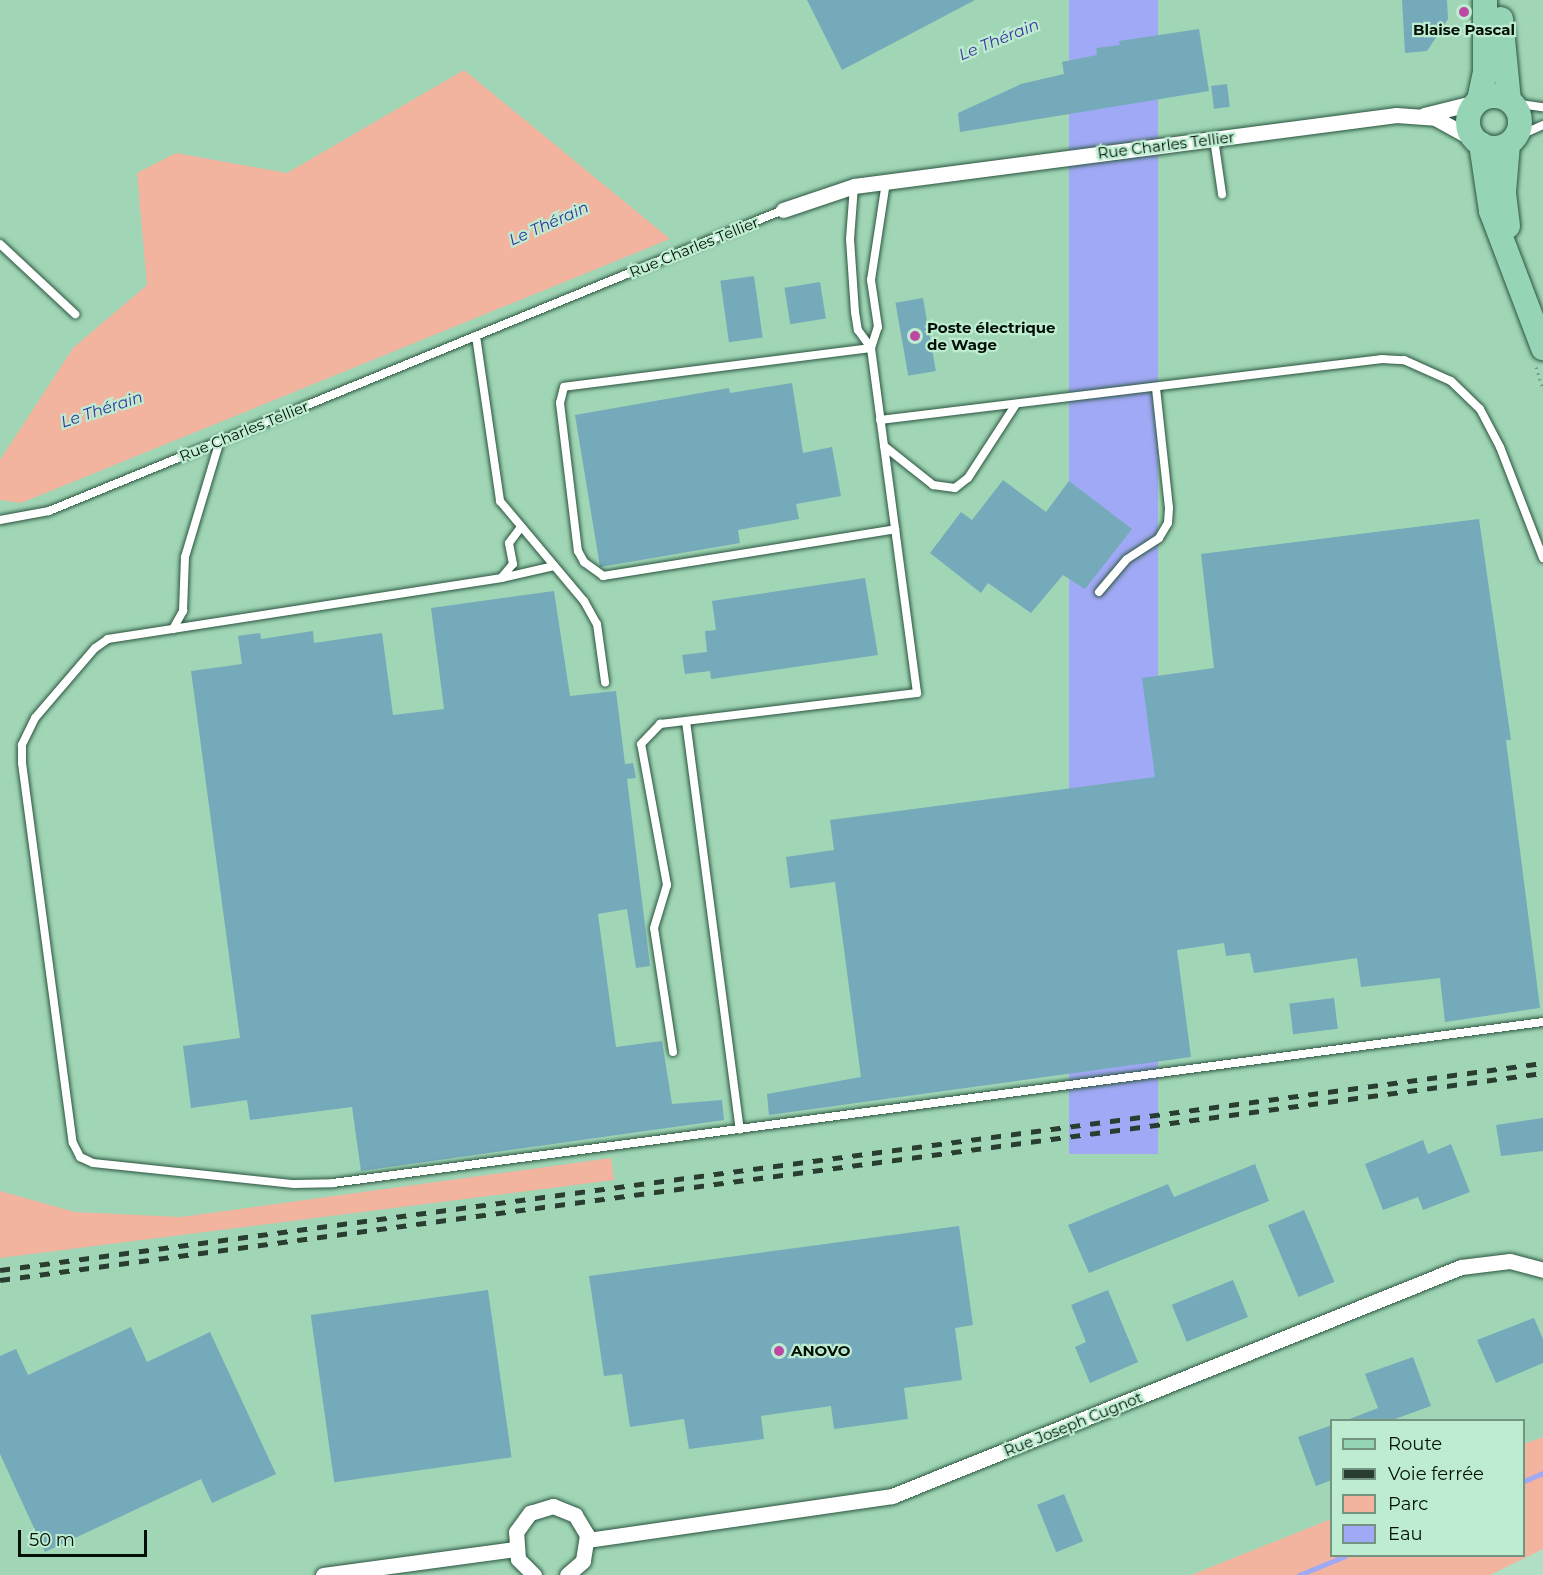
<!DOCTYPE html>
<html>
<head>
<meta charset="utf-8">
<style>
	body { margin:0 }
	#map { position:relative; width:1543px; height:1575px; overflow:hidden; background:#b1dfc3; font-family:Montserrat,sans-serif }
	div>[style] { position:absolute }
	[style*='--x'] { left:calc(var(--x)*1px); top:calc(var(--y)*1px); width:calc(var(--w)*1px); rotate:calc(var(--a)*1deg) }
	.built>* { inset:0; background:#a0d6b6 }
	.green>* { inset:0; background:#f2b39f }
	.water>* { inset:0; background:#a0a9f5; transform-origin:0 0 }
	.stream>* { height:5px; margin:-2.5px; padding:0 2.5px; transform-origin:2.5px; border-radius:2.5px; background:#a0a9f5 }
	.building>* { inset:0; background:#74aaba; transform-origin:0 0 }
	.path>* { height:3px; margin-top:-1.5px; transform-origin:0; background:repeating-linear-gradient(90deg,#759983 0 1.5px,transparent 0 6px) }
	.roads { filter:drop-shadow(0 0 2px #2b553f) drop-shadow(0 0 2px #2b553f) }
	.service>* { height:8px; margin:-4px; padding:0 4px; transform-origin:4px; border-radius:4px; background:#fff }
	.minor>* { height:15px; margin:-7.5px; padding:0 7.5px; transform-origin:7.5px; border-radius:7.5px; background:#fff }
	.primary>* { height:24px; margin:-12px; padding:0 12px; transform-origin:12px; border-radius:12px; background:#95d4b4 }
	.primary>.ring { margin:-12px; padding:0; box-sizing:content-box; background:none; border:24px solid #95d4b4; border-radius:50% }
	.rail>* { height:4.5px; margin-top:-2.25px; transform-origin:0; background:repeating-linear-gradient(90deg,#293e31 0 10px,transparent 0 20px) }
	.dots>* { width:16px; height:16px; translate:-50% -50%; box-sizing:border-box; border:3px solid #beecd0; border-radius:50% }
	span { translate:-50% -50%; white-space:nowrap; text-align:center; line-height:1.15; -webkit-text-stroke:4.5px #beecd0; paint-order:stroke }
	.poi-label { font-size:15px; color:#021007; font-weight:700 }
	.left { translate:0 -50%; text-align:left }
	.street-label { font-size:15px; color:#021007 }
	.water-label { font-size:16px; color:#39329d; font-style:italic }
	.legend { position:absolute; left:1330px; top:1419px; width:195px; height:138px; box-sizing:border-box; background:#beecd0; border:2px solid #739480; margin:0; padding:8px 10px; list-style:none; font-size:18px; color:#021007 }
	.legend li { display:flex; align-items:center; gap:12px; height:30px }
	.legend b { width:30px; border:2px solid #739480 }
	.scale { position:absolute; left:18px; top:1530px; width:129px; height:27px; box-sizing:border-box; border:3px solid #021007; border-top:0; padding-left:8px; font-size:18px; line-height:21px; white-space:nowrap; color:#021007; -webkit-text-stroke:4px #beecd0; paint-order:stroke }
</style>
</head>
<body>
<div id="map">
	<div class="built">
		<div style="clip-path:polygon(0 0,1543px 0,1543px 1437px,1524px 1444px,1524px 1420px,1332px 1420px,1331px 1519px,1191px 1575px,0 1575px)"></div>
	</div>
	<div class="green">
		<div style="clip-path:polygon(464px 70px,670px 239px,21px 503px,0 500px,0 460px,73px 348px,147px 285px,137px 173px,176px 153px,287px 173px)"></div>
		<div style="clip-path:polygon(611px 1158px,614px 1180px,0 1258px,0 1191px,75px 1212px,181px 1217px)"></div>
		<div style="clip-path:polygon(1543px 1437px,1543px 1549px,1490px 1575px,1191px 1575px,1331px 1519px,1332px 1556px,1524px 1556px,1524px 1444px)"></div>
	</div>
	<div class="water">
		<div style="left:1069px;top:0;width:89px;height:1154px"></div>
	</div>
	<div class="stream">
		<div style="--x:1524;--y:1481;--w:21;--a:-23"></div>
		<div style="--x:1299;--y:1575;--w:50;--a:-22.4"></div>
	</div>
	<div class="building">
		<div style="clip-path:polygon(807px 0,975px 0,842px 70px)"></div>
		<div style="clip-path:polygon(1402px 0,1447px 0,1448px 19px,1427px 51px,1405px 53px)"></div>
		<div style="clip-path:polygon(1199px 29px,1209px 91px,960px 132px,958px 113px,1021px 84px,1064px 74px,1062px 62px,1097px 55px,1096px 48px,1120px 45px,1119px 41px)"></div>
		<div style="left:1227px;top:84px;width:23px;height:16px;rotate:83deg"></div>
		<div style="left:754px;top:276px;width:62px;height:34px;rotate:82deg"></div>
		<div style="left:820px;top:282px;width:37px;height:36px;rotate:81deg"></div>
		<div style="left:923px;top:298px;width:74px;height:28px;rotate:80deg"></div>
		<div style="clip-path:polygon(792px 383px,803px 453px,832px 447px,841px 496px,796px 504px,799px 519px,738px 530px,740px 543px,600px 567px,575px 415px,729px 388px,730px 393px)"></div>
		<div style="clip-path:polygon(1003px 480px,1046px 512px,1069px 481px,1132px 529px,1085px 589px,1063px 575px,1031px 613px,988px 583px,981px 593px,930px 553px,961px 512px,972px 520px)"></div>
		<div style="clip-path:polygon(1479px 519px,1511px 740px,1506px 740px,1540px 1008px,1445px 1022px,1440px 978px,1361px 987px,1357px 958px,1254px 973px,1250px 953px,1226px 956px,1224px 943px,1177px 950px,1191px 1057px,769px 1115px,767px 1094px,861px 1077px,835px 882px,790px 888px,786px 857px,834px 850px,830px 820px,1155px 777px,1142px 678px,1214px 668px,1201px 554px)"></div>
		<div style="clip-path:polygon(865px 578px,878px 655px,711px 679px,710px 671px,685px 674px,682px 655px,707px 652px,705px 631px,716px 630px,712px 601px)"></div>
		<div style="clip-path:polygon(554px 591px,570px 696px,616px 691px,625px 764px,633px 763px,636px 778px,627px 779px,650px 966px,636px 968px,627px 909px,598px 914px,616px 1047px,662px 1041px,672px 1104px,722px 1100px,724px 1120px,361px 1171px,352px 1107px,250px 1120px,247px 1100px,191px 1108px,183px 1046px,240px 1038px,191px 671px,242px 664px,238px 636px,260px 633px,261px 639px,313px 631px,314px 643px,382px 633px,393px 715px,444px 709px,431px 608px)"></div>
		<div style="left:1334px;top:998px;width:31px;height:45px;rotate:83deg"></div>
		<div style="clip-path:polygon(1543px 1118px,1543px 1151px,1501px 1156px,1496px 1125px)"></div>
		<div style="clip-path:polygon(1423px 1140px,1428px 1154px,1451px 1144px,1470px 1192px,1423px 1210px,1418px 1197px,1383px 1210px,1365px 1164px)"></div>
		<div style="clip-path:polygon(1255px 1164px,1269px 1201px,1089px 1273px,1068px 1225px,1168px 1184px,1174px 1197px)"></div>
		<div style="left:1304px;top:1210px;width:78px;height:39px;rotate:67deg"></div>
		<div style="clip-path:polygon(959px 1226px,973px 1325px,955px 1328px,962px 1380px,904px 1388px,908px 1419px,834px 1429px,831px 1406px,761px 1416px,764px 1439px,689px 1449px,684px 1419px,630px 1427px,622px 1374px,604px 1376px,589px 1276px)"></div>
		<div style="left:1233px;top:1280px;width:40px;height:66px;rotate:68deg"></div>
		<div style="left:488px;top:1290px;width:169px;height:179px;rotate:82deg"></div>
		<div style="clip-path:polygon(1108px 1290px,1138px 1362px,1090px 1383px,1075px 1347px,1086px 1342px,1071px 1305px)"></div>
		<div style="clip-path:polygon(1534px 1318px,1543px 1339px,1543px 1363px,1496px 1383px,1477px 1340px)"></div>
		<div style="clip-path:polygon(131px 1327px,147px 1362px,210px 1332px,276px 1474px,212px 1503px,201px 1479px,45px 1552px,0 1454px,0 1356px,16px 1349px,28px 1375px)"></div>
		<div style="clip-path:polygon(1413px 1357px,1431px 1406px,1392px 1420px,1347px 1420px,1378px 1408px,1365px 1374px)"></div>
		<div style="clip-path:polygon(1332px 1425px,1332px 1480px,1316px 1486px,1298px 1437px)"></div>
		<div style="left:1064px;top:1494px;width:51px;height:29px;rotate:68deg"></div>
	</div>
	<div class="path">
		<div style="--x:1536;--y:367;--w:22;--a:72"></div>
	</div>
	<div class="roads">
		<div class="service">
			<div style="--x:1513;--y:103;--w:30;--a:8"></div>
			<div style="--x:1516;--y:137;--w:30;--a:-24"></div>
			<div style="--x:1214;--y:139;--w:56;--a:81.7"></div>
			<div style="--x:854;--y:186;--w:53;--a:94.3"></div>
			<div style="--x:850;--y:239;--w:73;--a:86.1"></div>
			<div style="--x:855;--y:312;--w:18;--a:81"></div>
			<div style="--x:858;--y:330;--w:22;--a:54"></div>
			<div style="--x:0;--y:244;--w:103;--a:43"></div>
			<div style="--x:476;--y:336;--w:167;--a:81.7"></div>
			<div style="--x:500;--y:501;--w:131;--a:50"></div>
			<div style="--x:584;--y:601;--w:26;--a:61"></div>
			<div style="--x:597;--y:624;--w:59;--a:82.1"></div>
			<div style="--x:871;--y:348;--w:309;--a:172.8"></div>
			<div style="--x:564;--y:387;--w:16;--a:104"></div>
			<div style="--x:560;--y:403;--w:149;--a:83.1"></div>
			<div style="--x:578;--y:551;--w:13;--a:61"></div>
			<div style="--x:584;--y:562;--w:24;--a:36"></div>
			<div style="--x:603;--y:576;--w:296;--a:-9.1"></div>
			<div style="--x:880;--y:420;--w:506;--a:-6.93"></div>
			<div style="--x:1382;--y:359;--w:22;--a:3"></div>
			<div style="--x:1404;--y:360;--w:51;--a:24.1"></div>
			<div style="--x:1451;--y:381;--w:40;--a:44"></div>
			<div style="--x:1480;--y:409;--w:43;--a:62.2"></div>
			<div style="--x:1500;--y:447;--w:119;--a:68.8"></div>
			<div style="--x:884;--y:446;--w:63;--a:38.5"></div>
			<div style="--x:933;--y:485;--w:22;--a:8"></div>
			<div style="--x:955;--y:488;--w:16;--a:-38"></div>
			<div style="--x:968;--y:478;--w:88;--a:-57"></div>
			<div style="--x:0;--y:520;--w:50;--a:-10.4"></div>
			<div style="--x:49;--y:511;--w:793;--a:-22.3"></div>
			<div style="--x:554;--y:566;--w:53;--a:167"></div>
			<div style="--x:502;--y:578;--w:399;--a:171.2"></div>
			<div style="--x:108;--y:639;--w:16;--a:145"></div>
			<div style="--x:95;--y:648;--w:92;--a:130.6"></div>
			<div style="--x:35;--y:718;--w:30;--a:116"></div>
			<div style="--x:22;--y:745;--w:18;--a:90"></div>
			<div style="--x:22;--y:763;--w:383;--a:82.4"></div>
			<div style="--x:73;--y:1143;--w:16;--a:63"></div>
			<div style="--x:80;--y:1157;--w:14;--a:25"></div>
			<div style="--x:93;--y:1163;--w:202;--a:6"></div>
			<div style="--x:294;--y:1184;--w:39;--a:-1"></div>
			<div style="--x:333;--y:1183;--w:1221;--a:-7.58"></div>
			<div style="--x:502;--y:577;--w:17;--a:-50"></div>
			<div style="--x:513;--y:564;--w:21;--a:-101"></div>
			<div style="--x:509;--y:543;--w:20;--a:-53"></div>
			<div style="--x:1099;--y:592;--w:43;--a:-49.7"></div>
			<div style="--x:1127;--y:559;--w:38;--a:-33"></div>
			<div style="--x:1159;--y:538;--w:17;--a:-59"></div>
			<div style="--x:1168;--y:523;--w:15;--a:-86"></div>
			<div style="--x:1169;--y:508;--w:121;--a:-96.2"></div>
			<div style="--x:173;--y:629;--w:21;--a:-61"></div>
			<div style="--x:183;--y:611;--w:54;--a:-87.9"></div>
			<div style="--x:185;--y:557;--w:122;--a:-73.3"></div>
			<div style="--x:686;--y:721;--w:412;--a:82.5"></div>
			<div style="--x:673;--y:1052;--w:125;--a:-98.7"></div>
			<div style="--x:654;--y:928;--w:45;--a:-73.2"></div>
			<div style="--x:667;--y:885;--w:143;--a:-100.4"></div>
			<div style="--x:641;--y:744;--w:28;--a:-46"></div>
			<div style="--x:660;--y:724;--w:259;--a:-6.9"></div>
			<div style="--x:917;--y:693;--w:348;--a:-97.6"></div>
			<div style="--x:871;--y:348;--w:22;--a:-72"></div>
			<div style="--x:878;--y:327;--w:48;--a:-98.5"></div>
			<div style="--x:871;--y:280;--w:99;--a:-81.3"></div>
		</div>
		<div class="minor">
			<div style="--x:1424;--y:115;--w:55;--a:-13.8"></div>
			<div style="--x:783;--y:210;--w:75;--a:-18.7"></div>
			<div style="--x:854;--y:186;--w:547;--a:-7.46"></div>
			<div style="--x:1396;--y:115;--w:39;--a:4"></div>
			<div style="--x:1435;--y:118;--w:46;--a:28.8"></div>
			<div style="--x:587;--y:1540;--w:308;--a:-8.2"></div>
			<div style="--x:892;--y:1496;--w:613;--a:-21.92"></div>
			<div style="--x:1461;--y:1267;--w:49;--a:-7"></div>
			<div style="--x:1510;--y:1261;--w:34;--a:15"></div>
			<div style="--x:323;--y:1575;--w:194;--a:-7.7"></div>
			<div style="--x:534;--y:1575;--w:23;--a:-135"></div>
			<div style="--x:518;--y:1559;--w:27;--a:-94"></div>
			<div style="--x:516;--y:1532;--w:24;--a:-54"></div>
			<div style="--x:530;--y:1513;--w:24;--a:-17"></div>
			<div style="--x:553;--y:1506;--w:24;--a:22"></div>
			<div style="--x:575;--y:1515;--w:23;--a:59"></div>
			<div style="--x:587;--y:1535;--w:26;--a:99"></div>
			<div style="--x:583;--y:1561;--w:21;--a:139"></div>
		</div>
		<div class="primary">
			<div style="--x:1501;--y:19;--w:81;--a:84.4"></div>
			<div class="ring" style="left:1468px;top:96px;width:28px;height:28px"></div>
			<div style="--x:1479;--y:100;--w:30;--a:-78"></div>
			<div style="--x:1485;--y:71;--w:71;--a:-90"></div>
			<div style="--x:1481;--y:144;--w:68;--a:81.5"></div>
			<div style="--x:1491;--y:211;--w:147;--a:69.2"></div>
			<div style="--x:1508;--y:226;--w:34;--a:-97"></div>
			<div style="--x:1504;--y:192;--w:48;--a:-85.2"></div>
		</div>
	</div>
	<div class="rail">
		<div style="--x:0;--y:1270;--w:1557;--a:-7.64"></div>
		<div style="--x:0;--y:1280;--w:1557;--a:-7.64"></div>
	</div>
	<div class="dots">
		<div style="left:1464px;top:12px;background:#be49a2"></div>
		<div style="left:915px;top:336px;background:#be49a2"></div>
		<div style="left:779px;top:1351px;background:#be49a2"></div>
	</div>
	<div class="poi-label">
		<span style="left:1464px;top:30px">Blaise Pascal</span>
		<span class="left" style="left:927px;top:336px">Poste électrique<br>de Wage</span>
		<span class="left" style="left:791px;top:1351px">ANOVO</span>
	</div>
	<div class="street-label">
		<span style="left:1166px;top:145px;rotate:-7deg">Rue Charles Tellier</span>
		<span style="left:694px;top:247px;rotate:-22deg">Rue Charles Tellier</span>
		<span style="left:244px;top:431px;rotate:-22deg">Rue Charles Tellier</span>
		<span style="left:1073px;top:1424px;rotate:-22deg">Rue Joseph Cugnot</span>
	</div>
	<div class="water-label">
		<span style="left:999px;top:40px;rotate:-22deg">Le Thérain</span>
		<span style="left:549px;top:224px;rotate:-24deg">Le Thérain</span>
		<span style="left:102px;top:410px;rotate:-18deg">Le Thérain</span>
	</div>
	<ul class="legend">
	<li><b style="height:8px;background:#95d4b4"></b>Route</li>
	<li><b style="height:8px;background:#293e31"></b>Voie ferrée</li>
	<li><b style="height:16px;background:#f2b39f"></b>Parc</li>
	<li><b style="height:16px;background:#a0a9f5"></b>Eau</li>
	</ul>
	<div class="scale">50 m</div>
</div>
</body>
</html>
